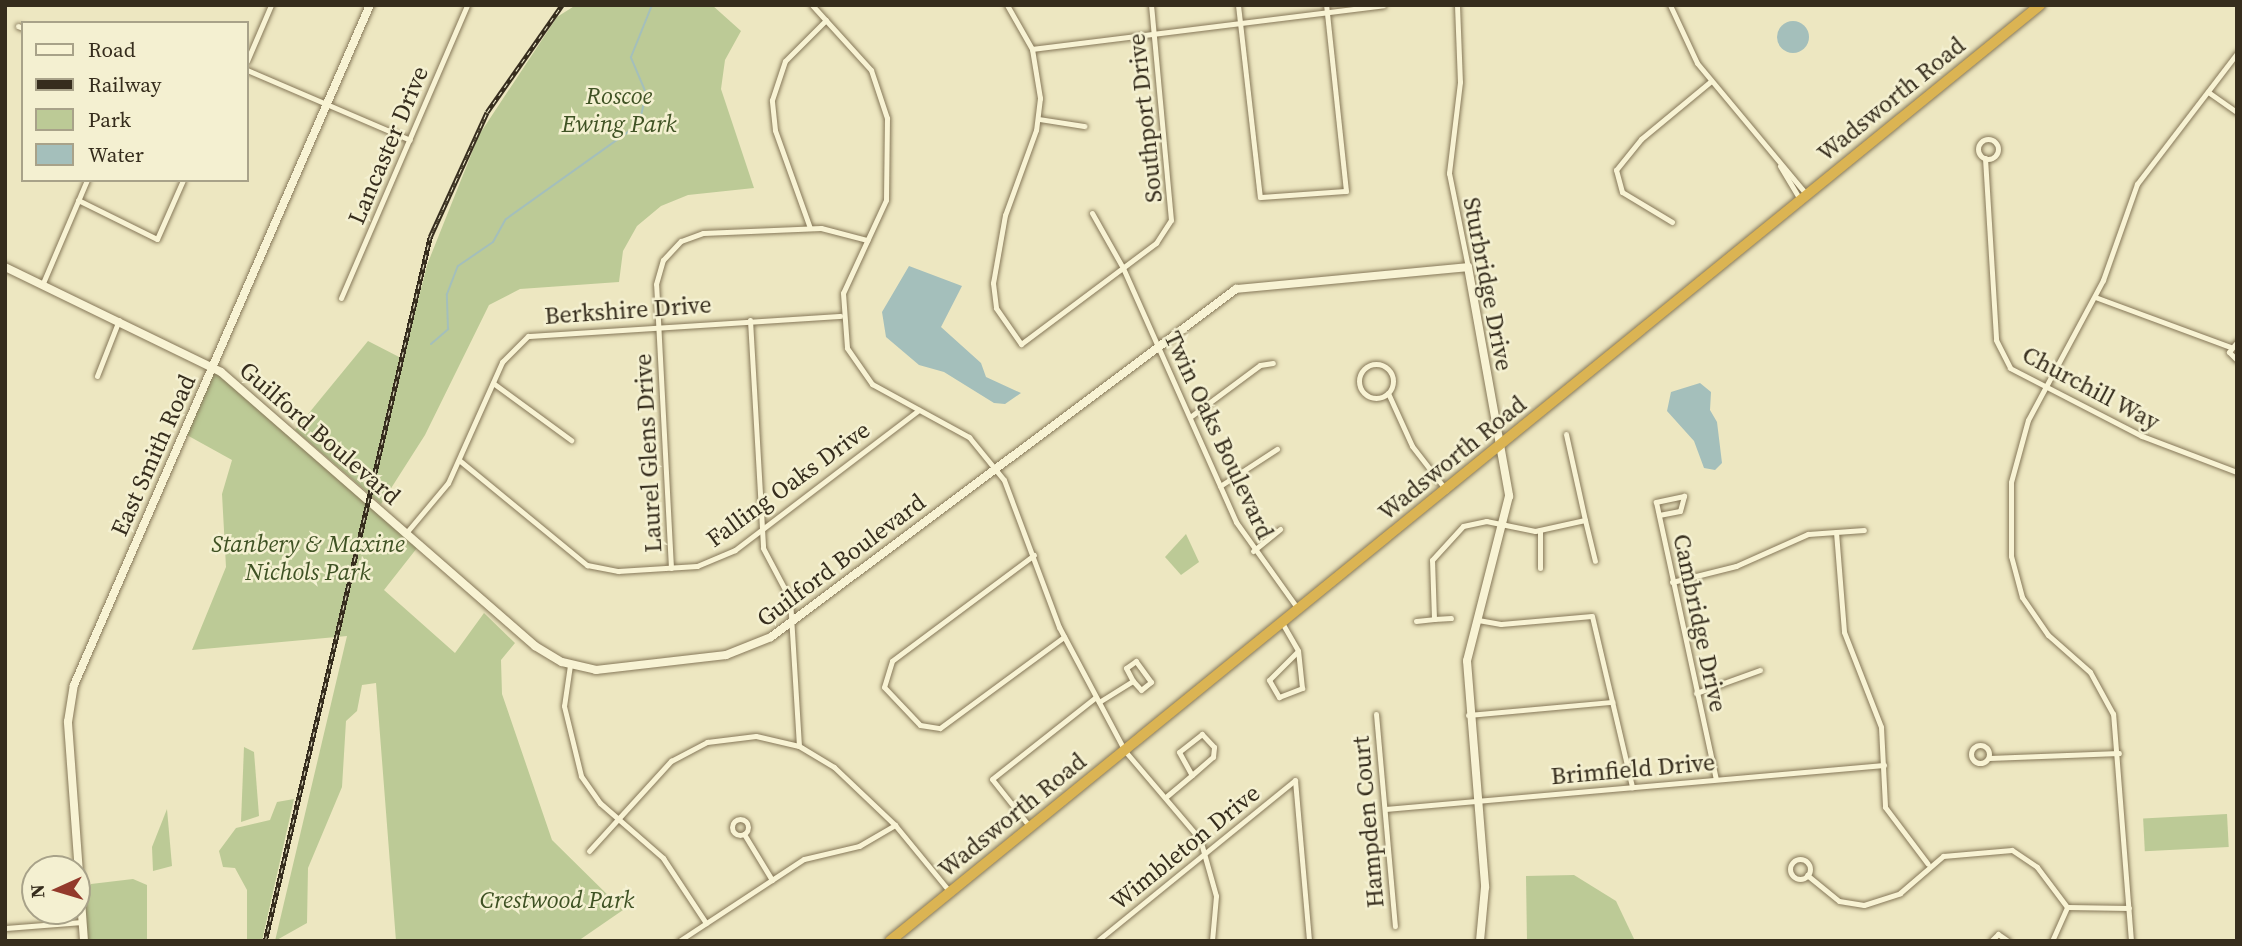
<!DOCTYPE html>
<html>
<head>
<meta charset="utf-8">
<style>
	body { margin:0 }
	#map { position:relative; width:2242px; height:946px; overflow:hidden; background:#ede7c1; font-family:"Source Serif 4",serif }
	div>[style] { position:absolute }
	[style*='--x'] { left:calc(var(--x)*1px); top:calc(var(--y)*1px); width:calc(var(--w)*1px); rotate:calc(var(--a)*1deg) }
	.green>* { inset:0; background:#bcca96; transform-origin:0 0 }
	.water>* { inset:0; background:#a4bfbb }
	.round { border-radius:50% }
	.stream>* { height:2px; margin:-1px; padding:0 1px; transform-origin:1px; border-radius:1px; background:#a4bfbb }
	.roads { filter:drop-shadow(0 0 2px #867859) drop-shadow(0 0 2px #867859) }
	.street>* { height:5px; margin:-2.5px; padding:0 2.5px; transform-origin:2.5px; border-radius:2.5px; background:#f8f3d4 }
	.street>.ring { margin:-2.5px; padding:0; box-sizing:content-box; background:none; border:5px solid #f8f3d4; border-radius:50% }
	.secondary>* { height:8px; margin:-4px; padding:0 4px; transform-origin:4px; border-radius:4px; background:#f8f3d4 }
	.highway>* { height:10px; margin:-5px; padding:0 5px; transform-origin:5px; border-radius:5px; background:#dbb453 }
	.rail>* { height:4.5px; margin-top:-2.25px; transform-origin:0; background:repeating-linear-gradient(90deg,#f4f0d1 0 5px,#362d1d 0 10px); box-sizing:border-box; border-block:2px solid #362d1d }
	span { translate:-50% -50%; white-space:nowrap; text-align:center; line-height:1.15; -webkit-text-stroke:5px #f4f0d1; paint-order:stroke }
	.park-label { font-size:24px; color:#3f5224; font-style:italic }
	.street-label { font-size:24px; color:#362d1d }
	.frame { position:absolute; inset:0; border:7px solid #362d1d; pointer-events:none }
	.legend { position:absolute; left:21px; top:21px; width:228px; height:161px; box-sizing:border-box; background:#f4f0d1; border:2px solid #a8a289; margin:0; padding:9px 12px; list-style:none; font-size:21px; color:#362d1d }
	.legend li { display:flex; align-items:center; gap:14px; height:35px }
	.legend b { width:35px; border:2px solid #a8a289 }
	.north { position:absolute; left:21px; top:855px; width:70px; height:70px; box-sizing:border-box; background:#f4f0d1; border:2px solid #a8a289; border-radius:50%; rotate:266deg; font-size:19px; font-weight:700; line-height:28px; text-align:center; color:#362d1d }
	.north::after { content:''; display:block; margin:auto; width:24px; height:32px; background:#933a2b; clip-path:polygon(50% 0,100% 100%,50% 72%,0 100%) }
</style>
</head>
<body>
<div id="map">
	<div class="green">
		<div style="clip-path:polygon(576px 5px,712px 5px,741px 31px,725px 60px,721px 89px,754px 188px,688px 195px,661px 206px,637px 226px,623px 251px,619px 282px,520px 289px,489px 305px,425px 435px,381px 504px,295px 430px,368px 341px,403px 359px,427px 265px,479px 135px,557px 17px)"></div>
		<div style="clip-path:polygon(214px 369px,417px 548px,384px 590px,455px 653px,484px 613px,515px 643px,501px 660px,502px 694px,552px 840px,623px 910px,578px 941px,396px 941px,376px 683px,362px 685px,357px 711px,346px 721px,342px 787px,308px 868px,307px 923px,275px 941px,347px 636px,192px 650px,226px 567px,222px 494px,232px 460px,185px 434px)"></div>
		<div style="clip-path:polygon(1186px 534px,1199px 562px,1181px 575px,1165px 557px)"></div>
		<div style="clip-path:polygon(244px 747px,254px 752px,259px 816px,241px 822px)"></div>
		<div style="clip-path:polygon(294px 799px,262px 941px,247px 941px,247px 890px,235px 868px,223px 867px,219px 851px,236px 828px,270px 820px,277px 802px)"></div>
		<div style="clip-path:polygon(167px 809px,172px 866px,153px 871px,152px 847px)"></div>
		<div style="left:2227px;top:814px;width:33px;height:84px;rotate:87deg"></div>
		<div style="clip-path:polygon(1574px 875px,1616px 901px,1635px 941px,1527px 941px,1526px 876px)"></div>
		<div style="clip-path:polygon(133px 879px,147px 885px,147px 941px,87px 941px,84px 893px,91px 884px)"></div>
	</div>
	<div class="water">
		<div class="round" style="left:1777px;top:21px;width:32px;height:32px"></div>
		<div style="clip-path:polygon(909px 266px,962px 286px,941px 327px,981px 363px,986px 377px,1021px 393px,1005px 404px,994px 403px,944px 372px,919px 365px,886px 337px,882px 312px)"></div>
		<div style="clip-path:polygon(1700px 383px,1711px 392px,1710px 410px,1717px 422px,1722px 463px,1715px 470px,1704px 468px,1694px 441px,1667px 411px,1671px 392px)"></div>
	</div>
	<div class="stream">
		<div style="--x:431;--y:344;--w:23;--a:-41"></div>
		<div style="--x:448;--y:329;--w:35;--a:-92"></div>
		<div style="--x:447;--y:294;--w:30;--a:-69"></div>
		<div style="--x:458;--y:266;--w:42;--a:-34.4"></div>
		<div style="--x:493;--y:242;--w:26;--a:-61"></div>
		<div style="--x:506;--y:219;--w:163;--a:-35.5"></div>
		<div style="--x:639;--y:124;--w:32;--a:-77"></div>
		<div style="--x:646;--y:93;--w:39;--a:-113"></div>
		<div style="--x:631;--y:57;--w:56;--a:-68"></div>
	</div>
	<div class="roads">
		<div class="street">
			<div style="--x:812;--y:5;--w:88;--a:47.8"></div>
			<div style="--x:871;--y:70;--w:51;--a:71.6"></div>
			<div style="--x:887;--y:118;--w:82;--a:90.7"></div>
			<div style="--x:886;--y:200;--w:102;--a:114.8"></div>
			<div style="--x:843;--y:293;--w:55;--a:85.8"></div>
			<div style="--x:847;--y:348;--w:44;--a:55.2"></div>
			<div style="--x:872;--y:384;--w:111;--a:28.7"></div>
			<div style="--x:969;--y:437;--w:55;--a:50.9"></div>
			<div style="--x:1004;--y:480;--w:157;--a:69.5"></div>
			<div style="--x:1059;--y:627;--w:140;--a:62"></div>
			<div style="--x:1125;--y:751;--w:116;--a:49.6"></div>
			<div style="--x:1200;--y:839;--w:59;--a:74.3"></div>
			<div style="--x:1216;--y:896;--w:45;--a:95.1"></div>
			<div style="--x:1007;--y:5;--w:51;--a:60.4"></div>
			<div style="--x:1032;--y:49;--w:50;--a:80.7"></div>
			<div style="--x:1040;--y:98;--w:32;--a:97"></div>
			<div style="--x:1036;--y:130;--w:90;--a:110"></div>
			<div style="--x:1005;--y:215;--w:69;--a:100"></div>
			<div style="--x:993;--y:283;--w:25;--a:83"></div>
			<div style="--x:996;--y:308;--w:44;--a:55.2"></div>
			<div style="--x:1021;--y:344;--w:169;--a:-36.8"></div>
			<div style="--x:1156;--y:243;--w:27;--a:-57"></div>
			<div style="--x:1171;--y:220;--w:216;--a:-95.3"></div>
			<div style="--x:1238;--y:5;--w:193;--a:83.5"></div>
			<div style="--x:1260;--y:197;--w:86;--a:-4"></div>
			<div style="--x:1346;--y:191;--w:187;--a:-96.1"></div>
			<div style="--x:1457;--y:5;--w:77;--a:87.8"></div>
			<div style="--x:1460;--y:82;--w:92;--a:96.9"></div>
			<div style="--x:1449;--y:173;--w:96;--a:78.6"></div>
			<div style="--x:1670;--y:5;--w:64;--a:65"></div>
			<div style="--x:1697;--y:63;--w:172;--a:50.2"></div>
			<div style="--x:18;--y:26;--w:5;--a:22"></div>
			<div style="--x:1032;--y:49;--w:354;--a:-7.1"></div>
			<div style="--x:247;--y:61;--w:61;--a:-66.8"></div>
			<div style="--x:247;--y:70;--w:177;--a:23.2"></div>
			<div style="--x:2208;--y:92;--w:35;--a:35"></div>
			<div style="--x:1039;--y:119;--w:46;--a:8.8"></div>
			<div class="ring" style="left:1978px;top:139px;width:15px;height:15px"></div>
			<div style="--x:1985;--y:158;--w:182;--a:86.5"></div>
			<div style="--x:1996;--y:340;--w:31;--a:63"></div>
			<div style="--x:2010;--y:368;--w:148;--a:27.3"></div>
			<div style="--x:2142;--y:436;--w:102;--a:20.8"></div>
			<div style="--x:1780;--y:166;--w:39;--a:59"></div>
			<div style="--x:78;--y:200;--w:88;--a:26.3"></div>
			<div style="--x:157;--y:239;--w:64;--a:-66.2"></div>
			<div style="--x:1092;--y:213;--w:63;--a:60.6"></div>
			<div style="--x:1123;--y:268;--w:278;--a:66"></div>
			<div style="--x:1236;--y:522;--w:107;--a:54.5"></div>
			<div style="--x:1672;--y:222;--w:58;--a:-149"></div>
			<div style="--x:1622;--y:192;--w:23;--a:-105"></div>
			<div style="--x:1616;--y:170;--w:40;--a:-51"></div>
			<div style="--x:1641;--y:139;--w:91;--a:-39.6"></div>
			<div style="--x:810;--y:228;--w:104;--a:-109.7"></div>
			<div style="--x:775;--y:130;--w:30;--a:-96"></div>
			<div style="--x:772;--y:100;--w:41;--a:-71.6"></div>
			<div style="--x:785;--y:61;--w:58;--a:-45"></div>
			<div style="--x:43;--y:283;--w:112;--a:-66.9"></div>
			<div style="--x:2095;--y:297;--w:144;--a:20.3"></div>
			<div style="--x:341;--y:298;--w:319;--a:-66.7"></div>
			<div style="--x:750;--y:320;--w:228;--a:86.7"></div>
			<div style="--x:763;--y:548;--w:58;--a:62.1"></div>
			<div style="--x:790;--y:599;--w:147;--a:86.5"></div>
			<div style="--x:2237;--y:342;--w:13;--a:129"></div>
			<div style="--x:2229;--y:352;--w:11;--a:45"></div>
			<div class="ring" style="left:1359px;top:364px;width:29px;height:29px"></div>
			<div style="--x:97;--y:376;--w:60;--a:-68.6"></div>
			<div style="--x:493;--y:383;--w:97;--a:36.2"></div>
			<div style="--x:1388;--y:393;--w:58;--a:65.6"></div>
			<div style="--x:1412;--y:446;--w:56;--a:52.3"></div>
			<div style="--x:1190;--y:417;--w:87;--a:-36.6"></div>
			<div style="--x:1260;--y:365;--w:13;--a:-9"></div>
			<div style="--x:459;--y:460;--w:166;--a:39.4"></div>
			<div style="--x:587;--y:565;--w:32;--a:11"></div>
			<div style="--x:618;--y:571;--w:79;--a:-3.6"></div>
			<div style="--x:697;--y:566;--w:41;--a:-22.8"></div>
			<div style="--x:735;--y:550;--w:231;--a:-37.3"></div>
			<div style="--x:1220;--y:486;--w:68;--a:-33"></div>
			<div style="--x:1659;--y:515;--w:21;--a:-11"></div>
			<div style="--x:1680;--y:511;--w:16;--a:-75"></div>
			<div style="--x:1684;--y:496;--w:29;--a:168"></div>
			<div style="--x:1656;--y:502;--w:283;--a:77.8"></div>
			<div style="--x:1585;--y:520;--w:42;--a:76.3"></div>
			<div style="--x:1540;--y:530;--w:38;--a:90"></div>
			<div style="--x:1836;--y:532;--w:100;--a:85.4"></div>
			<div style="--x:1844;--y:632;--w:102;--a:68.7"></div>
			<div style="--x:1881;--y:727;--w:80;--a:87.1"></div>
			<div style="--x:1885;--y:807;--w:71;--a:53"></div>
			<div style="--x:406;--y:533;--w:65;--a:-50"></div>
			<div style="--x:448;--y:483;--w:133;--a:-65.9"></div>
			<div style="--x:502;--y:362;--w:37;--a:-45"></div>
			<div style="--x:528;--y:336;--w:313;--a:-3.7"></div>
			<div style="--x:1253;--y:551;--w:35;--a:-39"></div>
			<div style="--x:1034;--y:555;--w:177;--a:143.3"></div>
			<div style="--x:892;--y:661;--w:27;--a:107"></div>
			<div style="--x:884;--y:687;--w:52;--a:46.5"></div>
			<div style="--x:920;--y:725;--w:20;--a:9"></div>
			<div style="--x:940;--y:728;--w:154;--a:-36.3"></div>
			<div style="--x:671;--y:568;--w:284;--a:-93"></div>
			<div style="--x:656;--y:284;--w:25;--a:-74"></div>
			<div style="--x:663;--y:260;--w:26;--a:-47"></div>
			<div style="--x:681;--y:241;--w:23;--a:-20"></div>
			<div style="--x:703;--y:233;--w:118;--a:-2.4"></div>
			<div style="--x:821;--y:228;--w:48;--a:14.6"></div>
			<div style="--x:1672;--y:582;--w:66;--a:-14"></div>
			<div style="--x:1736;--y:566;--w:79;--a:-24"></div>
			<div style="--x:1808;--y:534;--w:56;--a:-4.1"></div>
			<div style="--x:1434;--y:619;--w:17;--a:-3"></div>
			<div style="--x:1478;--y:620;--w:23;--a:10"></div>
			<div style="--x:1501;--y:624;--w:91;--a:-5"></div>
			<div style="--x:1592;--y:616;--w:176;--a:76.8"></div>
			<div style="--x:1281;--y:621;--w:34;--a:60"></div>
			<div style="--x:1298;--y:651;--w:41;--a:135"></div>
			<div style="--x:1269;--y:680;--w:20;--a:60"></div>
			<div style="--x:1279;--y:697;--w:25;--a:-21"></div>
			<div style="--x:1302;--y:688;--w:37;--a:-96"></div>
			<div style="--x:1416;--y:621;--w:18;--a:-6"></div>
			<div style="--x:1434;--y:619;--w:59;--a:-91.9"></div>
			<div style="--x:1432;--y:560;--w:46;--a:-47.6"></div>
			<div style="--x:1463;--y:526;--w:24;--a:-12"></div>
			<div style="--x:1486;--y:521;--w:50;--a:11.5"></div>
			<div style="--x:1535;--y:531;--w:51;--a:-12.4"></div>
			<div style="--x:1585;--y:520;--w:88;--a:-102.5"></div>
			<div style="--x:570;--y:665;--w:41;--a:98.3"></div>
			<div style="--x:564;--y:706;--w:72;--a:76.3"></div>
			<div style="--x:581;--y:776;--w:33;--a:55"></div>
			<div style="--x:600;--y:803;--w:84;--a:41.1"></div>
			<div style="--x:663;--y:858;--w:78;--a:56.5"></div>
			<div style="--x:1696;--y:693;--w:68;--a:-19.8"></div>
			<div style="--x:1099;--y:702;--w:40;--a:-32"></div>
			<div style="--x:1133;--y:681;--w:12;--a:48"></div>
			<div style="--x:1141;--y:690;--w:13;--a:-39"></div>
			<div style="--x:1151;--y:682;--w:26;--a:-126"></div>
			<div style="--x:1136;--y:661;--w:12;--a:145"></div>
			<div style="--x:1126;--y:668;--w:15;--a:62"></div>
			<div style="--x:1376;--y:714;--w:213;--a:84.9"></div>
			<div style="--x:1468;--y:715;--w:145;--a:-5.2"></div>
			<div class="ring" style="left:1971px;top:745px;width:13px;height:13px"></div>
			<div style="--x:1989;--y:758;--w:130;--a:-2.2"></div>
			<div style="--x:1295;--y:780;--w:162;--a:85"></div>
			<div style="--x:1167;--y:796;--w:33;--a:-40"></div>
			<div style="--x:1192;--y:775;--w:28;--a:-41"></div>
			<div style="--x:1213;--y:757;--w:10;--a:-84"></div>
			<div style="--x:1214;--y:747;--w:18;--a:-133"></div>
			<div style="--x:1202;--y:734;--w:29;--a:142"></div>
			<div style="--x:1179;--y:752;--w:26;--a:61"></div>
			<div style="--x:1385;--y:809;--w:501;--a:-5.04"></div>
			<div class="ring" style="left:732px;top:819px;width:11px;height:11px"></div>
			<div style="--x:1030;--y:827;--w:61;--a:-128.4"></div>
			<div style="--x:992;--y:779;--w:132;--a:-38.3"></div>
			<div style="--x:744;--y:834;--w:54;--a:58.7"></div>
			<div style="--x:589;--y:851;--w:122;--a:-47.7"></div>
			<div style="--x:671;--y:761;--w:41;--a:-27.8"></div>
			<div style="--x:707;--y:742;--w:49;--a:-7"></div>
			<div style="--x:756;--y:736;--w:44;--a:13.1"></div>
			<div style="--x:799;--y:746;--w:41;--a:31"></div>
			<div style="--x:834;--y:767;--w:84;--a:43.6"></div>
			<div style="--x:895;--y:825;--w:87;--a:50.6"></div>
			<div class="ring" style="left:1790px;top:859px;width:15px;height:15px"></div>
			<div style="--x:1807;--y:875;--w:41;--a:39.1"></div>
			<div style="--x:1839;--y:901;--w:25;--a:9"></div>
			<div style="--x:1864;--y:905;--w:38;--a:-18"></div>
			<div style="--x:1900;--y:893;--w:57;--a:-40.7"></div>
			<div style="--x:1943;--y:856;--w:69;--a:-5"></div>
			<div style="--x:2012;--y:850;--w:30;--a:34"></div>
			<div style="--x:2037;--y:867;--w:50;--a:53.1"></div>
			<div style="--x:2067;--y:907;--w:62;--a:0.9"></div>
			<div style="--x:5;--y:928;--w:78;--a:-4.4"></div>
			<div style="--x:679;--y:941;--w:149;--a:-33.3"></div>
			<div style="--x:804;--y:859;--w:57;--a:-13.3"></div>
			<div style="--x:859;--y:846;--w:42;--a:-30.3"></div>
			<div style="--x:1097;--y:941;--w:255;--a:-39.1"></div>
			<div style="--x:1991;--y:941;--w:10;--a:-45"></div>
			<div style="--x:1998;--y:934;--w:12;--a:35"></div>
			<div style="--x:2052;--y:941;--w:37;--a:-66"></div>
			<div style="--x:2131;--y:941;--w:228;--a:-94.5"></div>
			<div style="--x:2113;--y:714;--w:48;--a:-118.7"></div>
			<div style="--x:2090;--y:672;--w:56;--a:-138.6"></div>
			<div style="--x:2048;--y:635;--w:46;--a:-124.4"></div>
			<div style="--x:2022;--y:597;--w:42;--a:-105"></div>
			<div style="--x:2011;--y:556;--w:74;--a:-90"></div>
			<div style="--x:2011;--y:482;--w:64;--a:-74.7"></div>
			<div style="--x:2028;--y:420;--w:159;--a:-61.8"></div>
			<div style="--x:2103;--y:280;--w:102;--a:-70.5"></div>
			<div style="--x:2137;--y:184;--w:165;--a:-52.6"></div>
		</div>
		<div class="secondary">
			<div style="--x:5;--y:267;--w:240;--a:25.9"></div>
			<div style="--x:221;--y:372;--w:417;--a:41.1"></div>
			<div style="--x:535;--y:646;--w:31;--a:31"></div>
			<div style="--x:562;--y:662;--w:35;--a:13"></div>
			<div style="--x:596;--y:670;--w:131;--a:-6.6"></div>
			<div style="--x:726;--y:655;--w:48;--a:-21.8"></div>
			<div style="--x:771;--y:637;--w:581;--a:-36.81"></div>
			<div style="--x:1236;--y:289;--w:233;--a:-5.4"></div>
			<div style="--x:1468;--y:267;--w:233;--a:79.8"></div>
			<div style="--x:1509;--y:496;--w:170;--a:104.3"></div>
			<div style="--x:1467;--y:661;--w:227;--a:85.4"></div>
			<div style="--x:1485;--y:887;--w:54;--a:95.3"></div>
			<div style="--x:84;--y:941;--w:220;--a:-94.2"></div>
			<div style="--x:68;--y:722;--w:37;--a:-81"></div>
			<div style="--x:74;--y:685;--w:742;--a:-66.48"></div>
		</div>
		<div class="highway">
			<div style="--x:890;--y:941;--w:1483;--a:-39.14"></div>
		</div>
	</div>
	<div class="rail">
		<div style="--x:265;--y:941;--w:723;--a:-76.81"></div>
		<div style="--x:430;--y:237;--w:137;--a:-65.5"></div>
		<div style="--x:487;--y:112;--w:131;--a:-55"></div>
	</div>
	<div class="park-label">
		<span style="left:619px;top:110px">Roscoe<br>Ewing Park</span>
		<span style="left:308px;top:558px">Stanbery &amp; Maxine<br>Nichols Park</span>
		<span style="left:557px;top:900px">Crestwood Park</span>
	</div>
	<div class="street-label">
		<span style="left:1891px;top:99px;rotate:-39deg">Wadsworth Road</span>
		<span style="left:1145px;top:118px;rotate:-96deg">Southport Drive</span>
		<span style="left:388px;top:145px;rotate:-67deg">Lancaster Drive</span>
		<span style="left:1488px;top:284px;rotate:79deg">Sturbridge Drive</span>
		<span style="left:628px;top:310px;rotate:-4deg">Berkshire Drive</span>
		<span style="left:2091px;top:388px;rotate:28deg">Churchill Way</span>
		<span style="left:320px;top:433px;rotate:41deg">Guilford Boulevard</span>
		<span style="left:1219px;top:435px;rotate:65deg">Twin Oaks Boulevard</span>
		<span style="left:648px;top:453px;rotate:-93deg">Laurel Glens Drive</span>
		<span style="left:153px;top:455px;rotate:-66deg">East Smith Road</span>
		<span style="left:1452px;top:458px;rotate:-39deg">Wadsworth Road</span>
		<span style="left:788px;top:484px;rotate:-36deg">Falling Oaks Drive</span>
		<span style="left:841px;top:560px;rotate:-37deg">Guilford Boulevard</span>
		<span style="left:1700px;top:623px;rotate:78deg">Cambridge Drive</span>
		<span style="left:1633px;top:769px;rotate:-5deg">Brimfield Drive</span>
		<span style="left:1012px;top:815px;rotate:-39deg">Wadsworth Road</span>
		<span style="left:1368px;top:822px;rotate:-95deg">Hampden Court</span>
		<span style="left:1185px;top:847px;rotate:-39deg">Wimbleton Drive</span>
	</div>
	<div class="frame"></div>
	<ul class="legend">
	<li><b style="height:9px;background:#f8f3d4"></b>Road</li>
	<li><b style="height:9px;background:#362d1d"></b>Railway</li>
	<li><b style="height:19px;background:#bcca96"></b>Park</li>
	<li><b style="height:19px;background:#a4bfbb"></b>Water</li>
	</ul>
	<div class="north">N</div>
</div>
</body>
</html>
